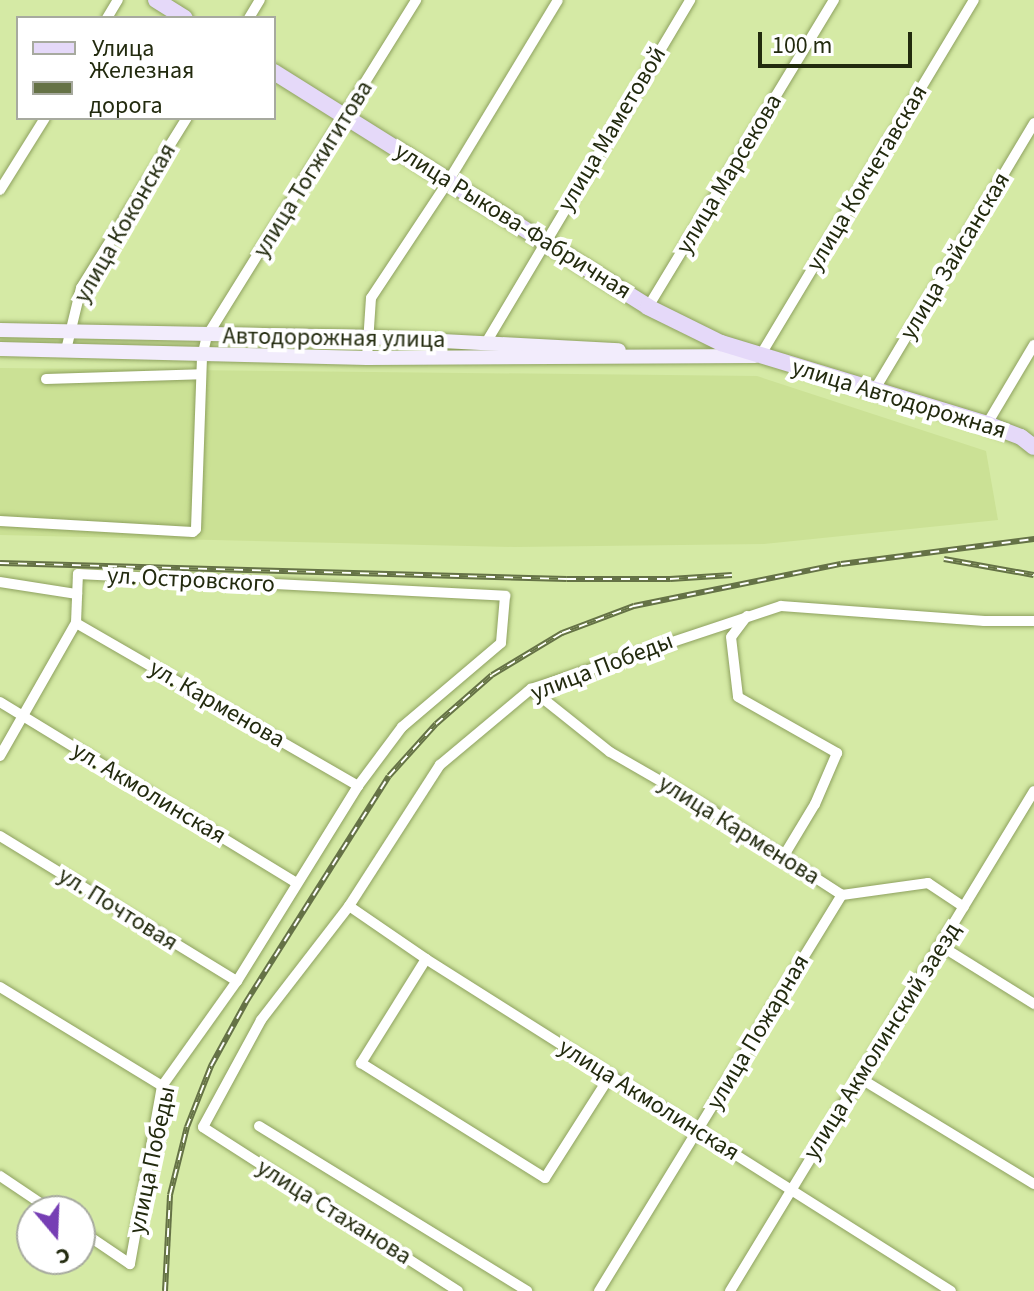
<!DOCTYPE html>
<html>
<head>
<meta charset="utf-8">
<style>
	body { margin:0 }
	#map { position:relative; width:1034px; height:1291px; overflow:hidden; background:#d5eaa5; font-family:"Source Sans 3",sans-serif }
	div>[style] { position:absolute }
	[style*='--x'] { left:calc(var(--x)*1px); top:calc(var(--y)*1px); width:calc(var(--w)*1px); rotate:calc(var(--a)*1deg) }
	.built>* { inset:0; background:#cbe195 }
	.roads { filter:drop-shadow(0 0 2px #8ea15f) drop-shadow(0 0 2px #8ea15f) }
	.street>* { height:10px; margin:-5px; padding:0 5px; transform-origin:5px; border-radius:5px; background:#fff }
	.secondary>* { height:14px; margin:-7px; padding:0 7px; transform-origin:7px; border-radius:7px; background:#f2ecfc }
	.primary>* { height:16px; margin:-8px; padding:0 8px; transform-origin:8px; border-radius:8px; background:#e5d9f9 }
	.rail>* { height:6px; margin-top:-3px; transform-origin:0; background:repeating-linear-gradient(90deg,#fff 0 9px,#657246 0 18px); box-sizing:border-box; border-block:2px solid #657246 }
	span { translate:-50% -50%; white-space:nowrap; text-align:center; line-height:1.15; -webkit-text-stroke:8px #fff; paint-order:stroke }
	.street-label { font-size:24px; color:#222a0e }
	.legend { position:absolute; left:16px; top:16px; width:260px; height:104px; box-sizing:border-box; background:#fff; border:2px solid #a7aa9f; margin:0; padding:10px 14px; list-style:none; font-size:24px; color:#222a0e }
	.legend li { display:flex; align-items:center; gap:16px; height:40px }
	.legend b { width:40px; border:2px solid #a7aa9f }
	.north { position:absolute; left:16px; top:1195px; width:80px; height:80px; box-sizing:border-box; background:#fff; border:2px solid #a7aa9f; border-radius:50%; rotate:161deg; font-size:22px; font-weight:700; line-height:32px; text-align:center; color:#222a0e }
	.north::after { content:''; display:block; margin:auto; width:28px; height:36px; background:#763eb4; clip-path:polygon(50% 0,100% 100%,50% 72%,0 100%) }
	.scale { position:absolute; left:758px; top:32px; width:154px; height:36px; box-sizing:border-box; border:4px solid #222a0e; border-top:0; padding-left:10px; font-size:24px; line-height:28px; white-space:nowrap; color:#222a0e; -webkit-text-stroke:6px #fff; paint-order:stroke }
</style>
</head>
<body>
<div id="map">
	<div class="built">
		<div style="clip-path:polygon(0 368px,757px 376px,986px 451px,998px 520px,764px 544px,514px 547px,0 535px)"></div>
	</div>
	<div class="roads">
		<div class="street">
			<div style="--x:107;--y:18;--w:21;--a:-59"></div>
			<div style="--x:249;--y:18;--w:21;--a:-59"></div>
			<div style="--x:0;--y:190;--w:85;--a:-58"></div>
			<div style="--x:648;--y:307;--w:359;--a:-58.8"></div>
			<div style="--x:487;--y:341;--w:397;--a:-59.2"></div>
			<div style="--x:66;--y:350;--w:64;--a:-76.4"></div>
			<div style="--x:81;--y:288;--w:200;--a:-58.1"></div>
			<div style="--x:760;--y:356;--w:415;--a:-59"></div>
			<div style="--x:367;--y:358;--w:60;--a:-86.2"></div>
			<div style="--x:371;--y:298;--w:141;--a:-56.5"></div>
			<div style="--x:449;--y:180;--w:210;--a:-58.8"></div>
			<div style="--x:46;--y:379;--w:155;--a:-1.8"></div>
			<div style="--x:875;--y:389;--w:310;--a:-59.1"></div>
			<div style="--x:987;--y:424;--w:92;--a:-59.3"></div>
			<div style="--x:0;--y:521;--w:193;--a:3.3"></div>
			<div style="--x:193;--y:532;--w:4;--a:-45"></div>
			<div style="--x:196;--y:529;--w:172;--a:-88"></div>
			<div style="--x:202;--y:357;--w:22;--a:-77"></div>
			<div style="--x:207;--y:336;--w:396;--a:-58.1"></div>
			<div style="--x:0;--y:582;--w:78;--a:8.9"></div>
			<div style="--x:747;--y:616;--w:26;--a:127"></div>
			<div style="--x:731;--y:637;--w:60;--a:83.3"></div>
			<div style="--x:738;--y:697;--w:114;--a:29.5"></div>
			<div style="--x:837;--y:753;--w:56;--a:113.3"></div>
			<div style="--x:815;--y:804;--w:62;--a:121.1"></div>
			<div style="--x:76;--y:623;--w:326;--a:30"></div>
			<div style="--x:531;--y:689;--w:101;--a:38.6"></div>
			<div style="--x:610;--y:752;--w:114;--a:29.9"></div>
			<div style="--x:709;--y:809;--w:158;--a:32.9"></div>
			<div style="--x:842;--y:895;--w:87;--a:-7.9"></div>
			<div style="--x:928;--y:883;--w:43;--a:33.7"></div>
			<div style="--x:0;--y:702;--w:348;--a:31.4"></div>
			<div style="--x:0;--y:756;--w:153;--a:-60.3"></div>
			<div style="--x:76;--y:623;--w:49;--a:-87.7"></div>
			<div style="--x:78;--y:574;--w:428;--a:2.9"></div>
			<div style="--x:505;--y:596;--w:47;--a:94.9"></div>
			<div style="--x:501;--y:643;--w:130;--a:139.7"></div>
			<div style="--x:402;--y:727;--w:74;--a:126.7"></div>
			<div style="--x:358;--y:786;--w:229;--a:121.8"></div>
			<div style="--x:237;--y:981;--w:129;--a:125.5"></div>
			<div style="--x:162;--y:1086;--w:181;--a:100.2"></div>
			<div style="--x:130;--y:1264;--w:60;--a:-145.8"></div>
			<div style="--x:0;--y:836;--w:278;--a:31.5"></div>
			<div style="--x:349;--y:906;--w:93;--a:34.5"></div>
			<div style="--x:426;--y:959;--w:621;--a:32.31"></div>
			<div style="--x:941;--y:946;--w:110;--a:31.9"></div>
			<div style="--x:426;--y:959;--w:123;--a:122"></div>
			<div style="--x:361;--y:1063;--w:217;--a:32"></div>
			<div style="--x:545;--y:1178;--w:121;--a:-57.5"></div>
			<div style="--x:0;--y:987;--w:190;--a:31.4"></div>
			<div style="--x:858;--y:1077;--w:206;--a:31.3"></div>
			<div style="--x:259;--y:1126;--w:315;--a:31.6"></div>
			<div style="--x:0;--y:1176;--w:63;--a:33.9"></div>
			<div style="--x:458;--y:1291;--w:303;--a:-147.3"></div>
			<div style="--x:203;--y:1127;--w:122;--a:-61.5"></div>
			<div style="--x:261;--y:1020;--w:144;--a:-52.3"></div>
			<div style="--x:349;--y:906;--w:168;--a:-57.2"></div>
			<div style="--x:440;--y:765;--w:119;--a:-39.9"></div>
			<div style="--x:531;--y:689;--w:263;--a:-18.4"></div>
			<div style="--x:781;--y:606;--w:204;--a:4.2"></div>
			<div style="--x:984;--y:621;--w:50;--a:0"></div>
			<div style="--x:599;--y:1291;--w:465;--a:-58.5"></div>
			<div style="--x:730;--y:1291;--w:585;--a:-58.7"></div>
		</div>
		<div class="secondary">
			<div style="--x:0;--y:330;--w:367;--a:1.1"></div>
			<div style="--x:367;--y:337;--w:252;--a:3"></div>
			<div style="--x:0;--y:349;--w:367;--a:1.4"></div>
			<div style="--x:367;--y:358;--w:388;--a:-0.3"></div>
		</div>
		<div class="primary">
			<div style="--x:156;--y:0;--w:34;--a:32"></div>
			<div style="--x:274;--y:72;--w:442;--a:32.1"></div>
			<div style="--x:648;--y:307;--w:81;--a:26.3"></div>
			<div style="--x:721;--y:343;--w:278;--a:16.9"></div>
			<div style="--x:987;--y:424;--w:36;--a:21"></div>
			<div style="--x:1021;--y:437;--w:16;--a:38"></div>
		</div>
	</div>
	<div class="rail">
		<div style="--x:944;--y:559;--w:91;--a:10.1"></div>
		<div style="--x:0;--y:563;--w:567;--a:1.62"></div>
		<div style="--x:567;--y:579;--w:103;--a:0"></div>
		<div style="--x:670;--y:579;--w:62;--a:-3.7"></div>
		<div style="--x:165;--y:1291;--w:96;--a:-87"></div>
		<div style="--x:170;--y:1195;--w:70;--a:-76"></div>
		<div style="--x:187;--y:1127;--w:66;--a:-68.5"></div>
		<div style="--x:211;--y:1066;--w:73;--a:-61.3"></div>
		<div style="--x:246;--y:1002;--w:267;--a:-57.7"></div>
		<div style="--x:389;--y:776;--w:70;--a:-47.9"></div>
		<div style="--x:436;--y:724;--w:74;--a:-41.2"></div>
		<div style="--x:492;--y:675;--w:82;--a:-31"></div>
		<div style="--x:562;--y:633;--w:77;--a:-20.6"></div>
		<div style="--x:634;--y:606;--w:211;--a:-11.5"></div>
		<div style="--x:841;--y:564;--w:195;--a:-7.4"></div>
	</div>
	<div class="street-label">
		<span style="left:612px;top:129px;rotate:-59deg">улица Маметовой</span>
		<span style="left:313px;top:169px;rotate:-58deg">улица Тогжигитова</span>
		<span style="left:729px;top:174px;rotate:-59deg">улица Марсекова</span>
		<span style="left:867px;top:178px;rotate:-59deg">улица Кокчетавская</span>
		<span style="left:513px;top:221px;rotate:32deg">улица Рыкова-Фабричная</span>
		<span style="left:125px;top:223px;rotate:-60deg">улица Коконская</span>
		<span style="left:955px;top:256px;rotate:-59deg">улица Зайсанская</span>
		<span style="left:334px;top:338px;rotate:1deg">Автодорожная улица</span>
		<span style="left:899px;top:399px;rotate:17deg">улица Автодорожная</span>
		<span style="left:191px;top:580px;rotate:3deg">ул. Островского</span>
		<span style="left:602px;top:667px;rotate:-21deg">улица Победы</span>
		<span style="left:217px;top:704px;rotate:30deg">ул. Карменова</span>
		<span style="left:149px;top:793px;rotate:31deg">ул. Акмолинская</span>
		<span style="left:739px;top:830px;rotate:32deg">улица Карменова</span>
		<span style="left:118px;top:909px;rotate:32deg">ул. Почтовая</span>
		<span style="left:758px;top:1032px;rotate:-59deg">улица Пожарная</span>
		<span style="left:882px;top:1041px;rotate:-58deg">улица Акмолинский заезд</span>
		<span style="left:649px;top:1100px;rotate:32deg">улица Акмолинская</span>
		<span style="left:152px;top:1160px;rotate:-78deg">улица Победы</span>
		<span style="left:334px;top:1212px;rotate:32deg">улица Стаханова</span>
	</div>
	<ul class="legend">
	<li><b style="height:10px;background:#e5d9f9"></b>Улица</li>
	<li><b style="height:10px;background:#657246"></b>Железная дорога</li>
	</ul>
	<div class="north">С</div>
	<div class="scale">100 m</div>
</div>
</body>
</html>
